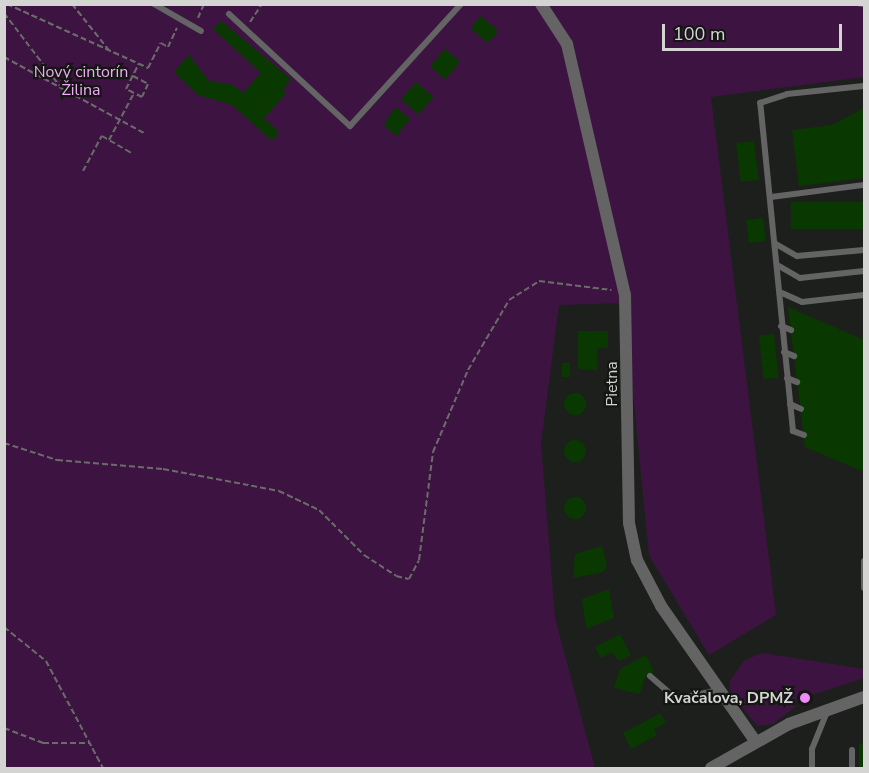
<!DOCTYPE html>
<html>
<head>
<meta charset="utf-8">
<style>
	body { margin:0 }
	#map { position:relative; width:869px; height:773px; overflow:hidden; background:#1d1f1c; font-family:"Nunito Sans",sans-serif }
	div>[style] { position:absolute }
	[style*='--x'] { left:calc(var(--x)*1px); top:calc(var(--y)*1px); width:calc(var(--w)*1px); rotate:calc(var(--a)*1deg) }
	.green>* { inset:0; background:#3d1441 }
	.building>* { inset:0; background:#093900; transform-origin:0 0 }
	.round { border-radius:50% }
	.path>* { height:2px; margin-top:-1px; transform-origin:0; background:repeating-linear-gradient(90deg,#6a6c69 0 6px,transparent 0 9px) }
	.service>* { height:6px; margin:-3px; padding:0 3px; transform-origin:3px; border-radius:3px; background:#636463 }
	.minor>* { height:12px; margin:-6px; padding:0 6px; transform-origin:6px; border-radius:6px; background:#636463 }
	.dots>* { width:16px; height:16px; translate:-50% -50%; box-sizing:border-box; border:3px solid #141613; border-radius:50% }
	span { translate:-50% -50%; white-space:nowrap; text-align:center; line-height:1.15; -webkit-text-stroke:4.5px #141613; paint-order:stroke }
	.park-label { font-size:16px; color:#efabf5 }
	.street-label { font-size:16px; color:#d4d5d3 }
	.poi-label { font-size:16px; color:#d4d5d3; font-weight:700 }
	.right { translate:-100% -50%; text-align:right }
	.frame { position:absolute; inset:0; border:6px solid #d4d5d3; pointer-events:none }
	.scale { position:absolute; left:662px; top:24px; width:180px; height:27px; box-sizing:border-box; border:3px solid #d4d5d3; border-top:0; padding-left:8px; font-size:18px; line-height:21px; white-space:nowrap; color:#d4d5d3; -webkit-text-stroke:4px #141613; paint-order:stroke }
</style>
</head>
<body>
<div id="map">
	<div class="green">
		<div style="clip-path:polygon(5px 5px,864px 5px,864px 77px,711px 97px,776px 615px,709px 655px,649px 555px,624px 303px,559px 305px,541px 443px,555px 618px,595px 768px,5px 768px)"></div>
		<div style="clip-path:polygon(762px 653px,864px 669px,864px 678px,794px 701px,796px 706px,773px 724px,757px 726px,731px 693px,729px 682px,745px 660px)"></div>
	</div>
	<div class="building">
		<div style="left:481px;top:16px;width:23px;height:16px;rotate:41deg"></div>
		<div style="clip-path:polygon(221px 21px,291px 79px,283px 90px,286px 94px,264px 118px,279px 132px,272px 141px,232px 105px,198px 95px,174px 72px,189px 55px,209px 81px,234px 85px,243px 93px,261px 73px,213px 29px)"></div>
		<div style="left:445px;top:49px;width:20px;height:23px;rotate:41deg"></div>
		<div style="left:416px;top:82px;width:23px;height:23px;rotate:41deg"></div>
		<div style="clip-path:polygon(395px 107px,410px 119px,396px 136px,384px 125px)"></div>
		<div style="clip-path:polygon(864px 108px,864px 178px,799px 186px,792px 130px,832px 125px)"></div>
		<div style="left:754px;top:141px;width:39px;height:18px;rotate:83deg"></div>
		<div style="left:864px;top:202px;width:27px;height:73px;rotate:90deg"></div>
		<div style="left:763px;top:218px;width:23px;height:17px;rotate:83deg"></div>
		<div style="clip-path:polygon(788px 307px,864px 340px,864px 472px,805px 447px)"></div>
		<div style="clip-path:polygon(578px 331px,608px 331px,608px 348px,597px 348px,598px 370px,578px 369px)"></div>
		<div style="left:774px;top:334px;width:44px;height:15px;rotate:84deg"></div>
		<div style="left:562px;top:363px;width:8px;height:14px"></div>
		<div class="round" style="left:564px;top:393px;width:22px;height:22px"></div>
		<div class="round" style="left:564px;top:440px;width:22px;height:22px"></div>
		<div class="round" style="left:564px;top:497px;width:22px;height:22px"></div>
		<div style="clip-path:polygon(602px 546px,607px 566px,603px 572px,573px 578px,575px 554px)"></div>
		<div style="clip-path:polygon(609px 589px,614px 618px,586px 629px,582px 599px)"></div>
		<div style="clip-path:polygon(620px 634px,631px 655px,619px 661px,612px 652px,601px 658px,595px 647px)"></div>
		<div style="clip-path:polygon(646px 655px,654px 672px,645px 677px,640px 694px,614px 688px,620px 669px)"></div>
		<div style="clip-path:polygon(661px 713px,666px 723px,654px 729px,657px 735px,631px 749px,623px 733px)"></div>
		<div style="left:859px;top:744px;width:5px;height:24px"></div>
	</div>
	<div class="path">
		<div style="--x:7;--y:4;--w:155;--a:24.4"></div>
		<div style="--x:148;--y:68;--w:28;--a:-63"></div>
		<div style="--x:161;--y:43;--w:8;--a:30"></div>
		<div style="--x:168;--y:47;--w:21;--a:-65"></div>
		<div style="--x:72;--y:4;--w:58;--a:51.3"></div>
		<div style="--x:849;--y:4;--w:15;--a:8"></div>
		<div style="--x:4;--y:13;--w:91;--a:52.6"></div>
		<div style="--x:198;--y:18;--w:15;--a:-67"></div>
		<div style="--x:250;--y:22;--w:22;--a:-56"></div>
		<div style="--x:4;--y:57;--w:159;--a:28.5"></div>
		<div style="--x:133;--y:76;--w:17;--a:28"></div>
		<div style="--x:148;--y:84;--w:14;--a:115"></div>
		<div style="--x:142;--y:97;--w:18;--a:-153"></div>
		<div style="--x:126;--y:89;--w:28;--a:-63"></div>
		<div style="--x:109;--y:140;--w:53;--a:-62"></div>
		<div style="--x:83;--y:171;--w:40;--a:-62"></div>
		<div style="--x:102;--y:136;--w:34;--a:30"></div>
		<div style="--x:4;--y:443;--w:56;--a:17.8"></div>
		<div style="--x:57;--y:460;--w:106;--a:4.9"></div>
		<div style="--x:163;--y:469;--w:118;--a:10.7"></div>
		<div style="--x:279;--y:491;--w:44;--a:25.4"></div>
		<div style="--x:319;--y:510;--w:64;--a:45"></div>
		<div style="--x:364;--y:555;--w:38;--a:33"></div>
		<div style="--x:396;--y:576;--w:13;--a:13"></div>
		<div style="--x:409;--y:579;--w:21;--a:-62"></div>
		<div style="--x:419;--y:560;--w:109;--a:-82.6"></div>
		<div style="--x:433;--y:452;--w:89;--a:-66.9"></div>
		<div style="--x:468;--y:370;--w:81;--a:-59.6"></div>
		<div style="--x:509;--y:300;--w:36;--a:-32"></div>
		<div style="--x:539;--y:281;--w:73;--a:7.1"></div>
		<div style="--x:4;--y:627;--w:54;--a:39"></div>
		<div style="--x:46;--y:661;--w:121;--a:62"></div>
		<div style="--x:4;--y:728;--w:42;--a:21"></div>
		<div style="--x:43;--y:743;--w:47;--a:0"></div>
	</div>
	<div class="service">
		<div style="--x:154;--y:4;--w:54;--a:29.9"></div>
		<div style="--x:229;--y:14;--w:165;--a:42.8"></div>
		<div style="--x:350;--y:126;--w:165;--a:-47.7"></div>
		<div style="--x:771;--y:197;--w:94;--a:-7.4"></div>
		<div style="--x:776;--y:244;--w:24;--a:30"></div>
		<div style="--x:797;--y:256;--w:67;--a:-5.1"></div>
		<div style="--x:779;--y:266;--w:24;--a:30"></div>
		<div style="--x:800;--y:278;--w:64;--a:-6.2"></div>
		<div style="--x:782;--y:293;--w:22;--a:24"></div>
		<div style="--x:802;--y:302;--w:62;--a:-6.4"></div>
		<div style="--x:781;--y:326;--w:11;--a:22"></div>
		<div style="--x:784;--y:352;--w:11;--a:22"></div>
		<div style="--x:787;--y:378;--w:11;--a:22"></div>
		<div style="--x:790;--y:404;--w:12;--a:24"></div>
		<div style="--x:804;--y:435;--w:12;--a:-160"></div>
		<div style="--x:793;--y:431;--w:330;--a:-95.7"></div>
		<div style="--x:760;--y:103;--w:28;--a:-18"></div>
		<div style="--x:787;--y:94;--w:77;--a:-5.9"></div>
		<div style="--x:864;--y:561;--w:27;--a:90"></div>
		<div style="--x:650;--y:676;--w:35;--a:41"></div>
		<div style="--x:676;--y:699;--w:44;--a:-11.8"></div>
		<div style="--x:852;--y:750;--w:18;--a:90"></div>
		<div style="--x:812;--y:768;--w:19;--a:-90"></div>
		<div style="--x:812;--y:749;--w:40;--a:-68"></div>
	</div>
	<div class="minor">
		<div style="--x:541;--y:4;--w:48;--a:57"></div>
		<div style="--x:567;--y:44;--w:258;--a:77"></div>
		<div style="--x:625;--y:295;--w:228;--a:89"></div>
		<div style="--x:629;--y:523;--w:38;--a:78"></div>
		<div style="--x:637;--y:560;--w:52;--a:62.4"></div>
		<div style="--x:661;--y:606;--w:166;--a:55.1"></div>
		<div style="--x:711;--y:768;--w:90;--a:-29.4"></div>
		<div style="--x:789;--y:724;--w:80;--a:-19.8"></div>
	</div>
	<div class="dots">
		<div style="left:805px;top:698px;background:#ef8bf7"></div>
	</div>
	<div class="park-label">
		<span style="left:81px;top:81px">Nový cintorín<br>Žilina</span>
	</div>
	<div class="street-label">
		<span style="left:612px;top:384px;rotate:-90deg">Pietna</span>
	</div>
	<div class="poi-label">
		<span class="right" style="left:793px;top:698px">Kvačalova, DPMŽ</span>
	</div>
	<div class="frame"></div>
	<div class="scale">100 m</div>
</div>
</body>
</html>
